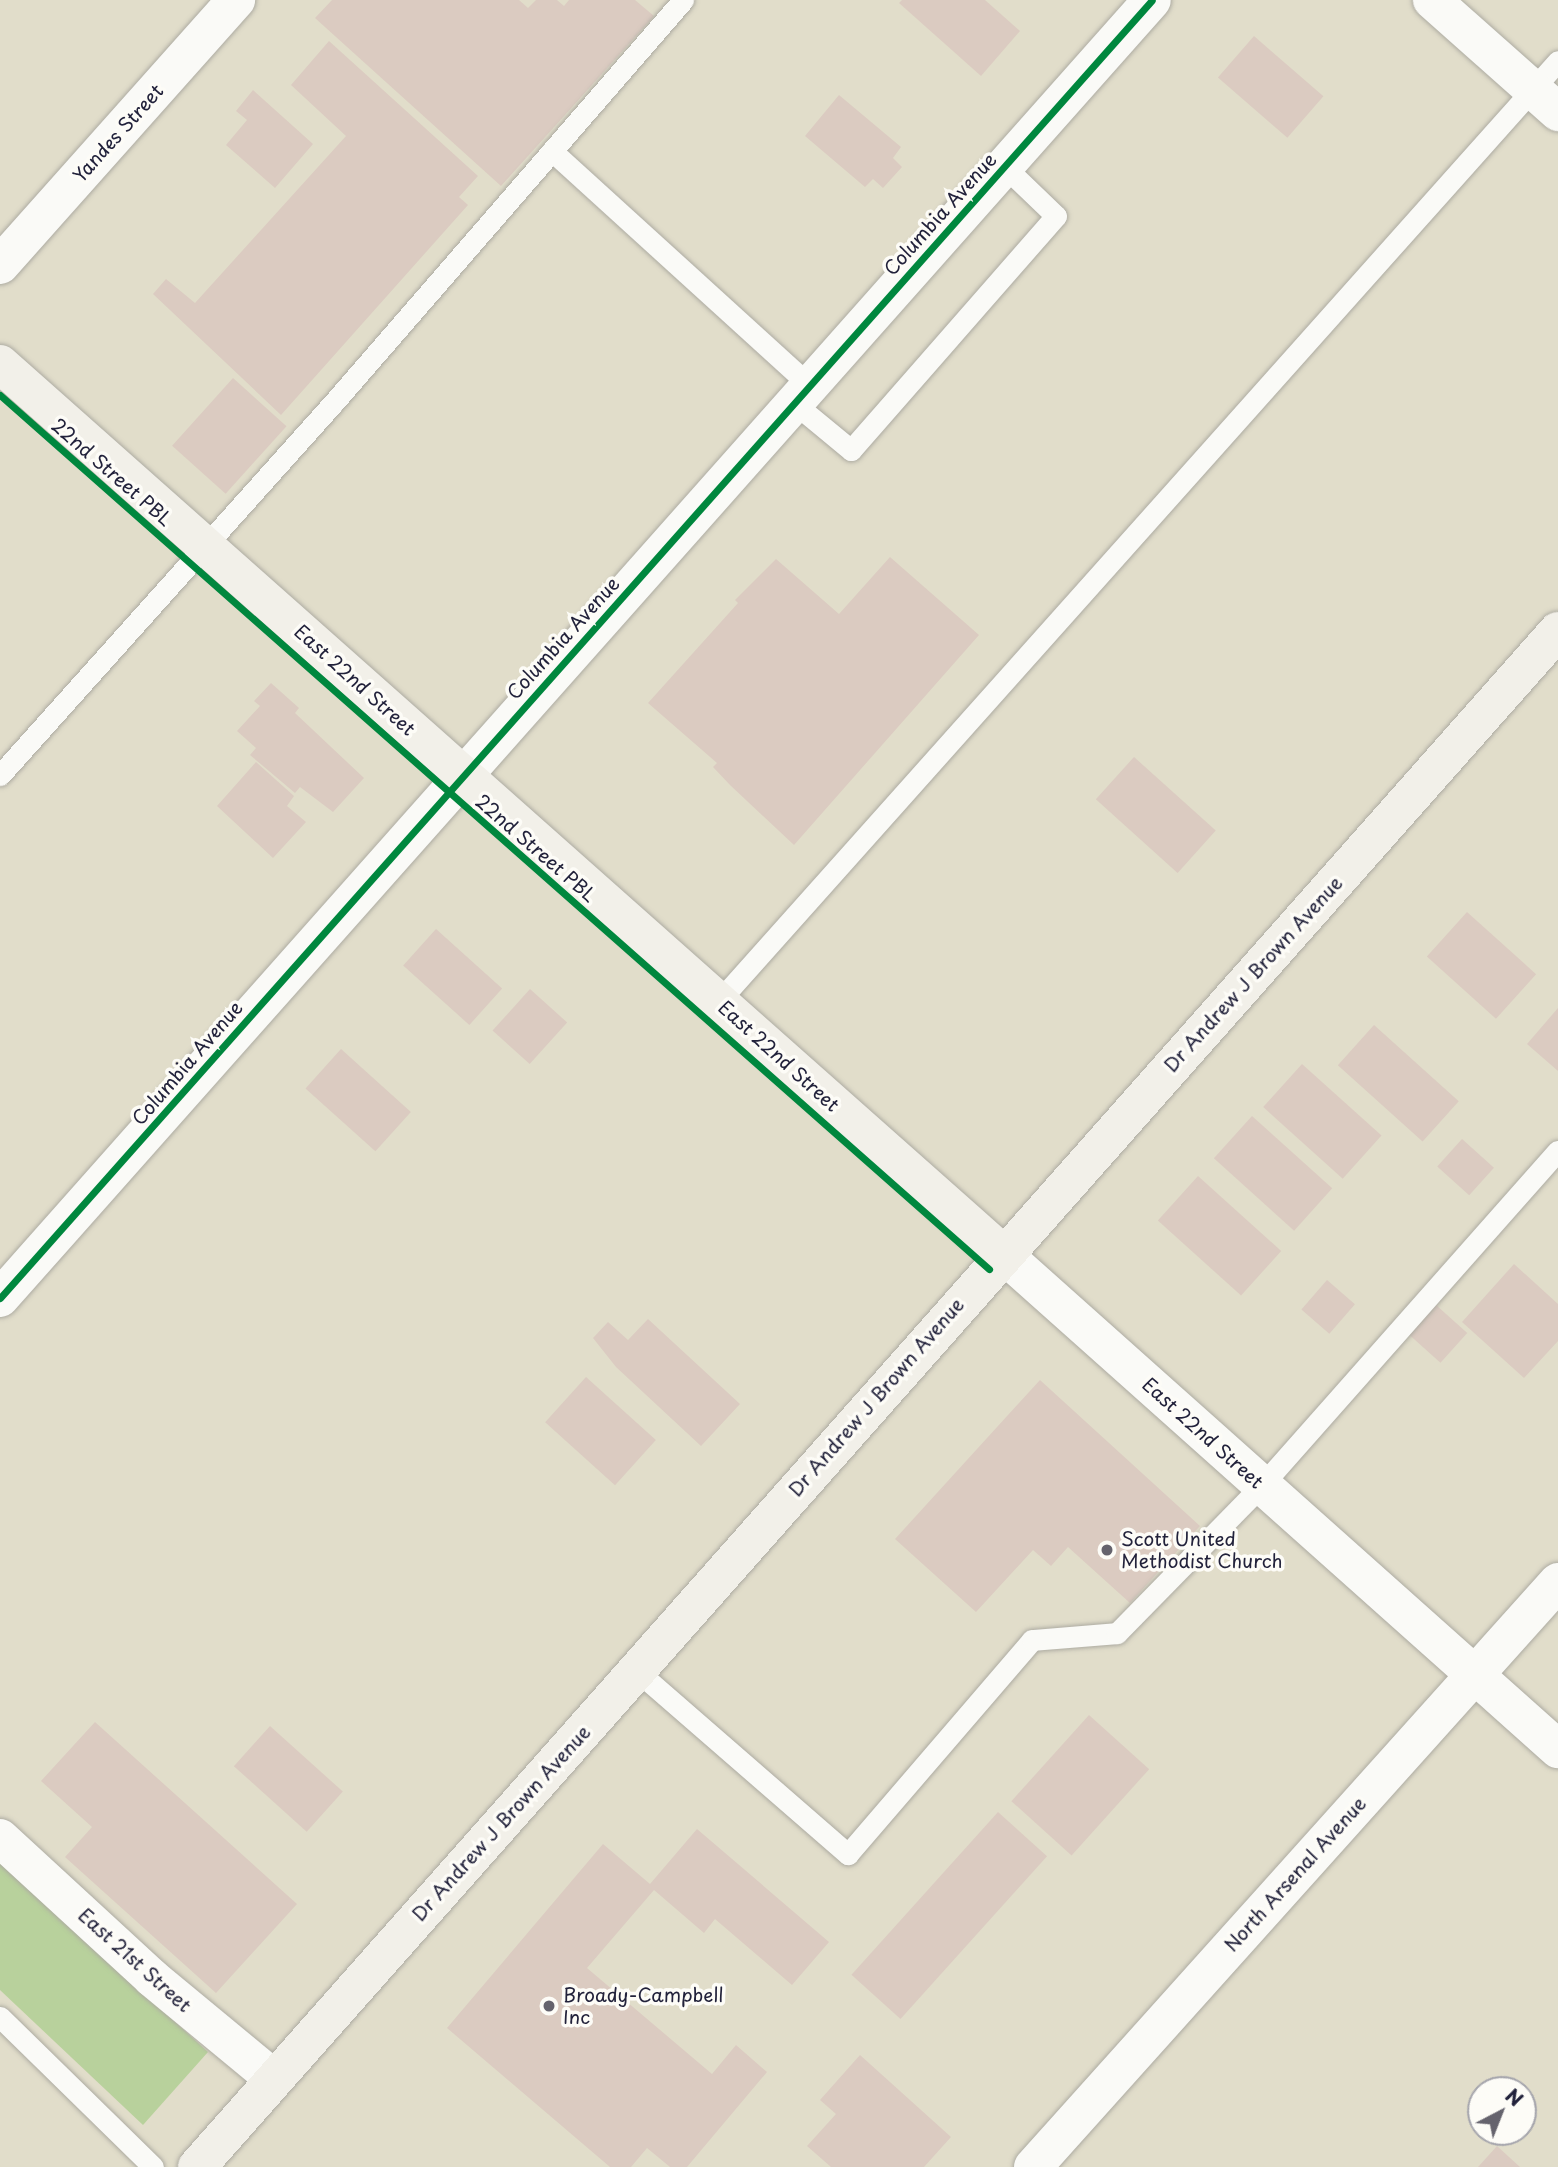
<!DOCTYPE html>
<html>
<head>
<meta charset="utf-8">
<style>
	body { margin:0 }
	#map { position:relative; width:1558px; height:2167px; overflow:hidden; background:#e1ddca; font-family:"Playpen Sans",sans-serif }
	div>[style] { position:absolute }
	[style*='--x'] { left:calc(var(--x)*1px); top:calc(var(--y)*1px); width:calc(var(--w)*1px); rotate:calc(var(--a)*1deg) }
	.green>* { inset:0; background:#b8d19c }
	.building>* { inset:0; background:#dbcbc1; transform-origin:0 0 }
	.roads { filter:drop-shadow(0 0 2px #adaba2) drop-shadow(0 0 2px #adaba2) }
	.lane>* { height:21px; margin:-10.5px; padding:0 10.5px; transform-origin:10.5px; border-radius:10.5px; background:#fafaf7 }
	.street>* { height:38px; margin:-19px; padding:0 19px; transform-origin:19px; border-radius:19px; background:#fafaf7 }
	.secondary>* { height:38px; margin:-19px; padding:0 19px; transform-origin:19px; border-radius:19px; background:#f2f0e9 }
	.cycleway>* { height:7px; margin:-3.5px; padding:0 3.5px; transform-origin:3.5px; border-radius:3.5px; background:#00873e }
	.dots>* { width:19px; height:19px; translate:-50% -50%; box-sizing:border-box; border:4px solid #fdfcf7; border-radius:50% }
	span { translate:-50% -50%; white-space:nowrap; text-align:center; line-height:1.15; -webkit-text-stroke:7px #fdfcf7; paint-order:stroke }
	.street-label { font-size:19px; color:#22223b }
	.poi-label { font-size:19px; color:#22223b }
	.left { translate:0 -50%; text-align:left }
	.north { position:absolute; left:1467px; top:2076px; width:70px; height:70px; box-sizing:border-box; background:#fdfcf7; border:2px solid #a5a5ac; border-radius:50%; rotate:42deg; font-size:19px; font-weight:700; line-height:28px; text-align:center; color:#22223b }
	.north::after { content:''; display:block; margin:auto; width:24px; height:32px; background:#65636d; clip-path:polygon(50% 0,100% 100%,50% 72%,0 100%) }
</style>
</head>
<body>
<div id="map">
	<div class="green">
		<div style="clip-path:polygon(0 1862px,208px 2052px,143px 2125px,0 1990px)"></div>
	</div>
	<div class="building">
		<div style="clip-path:polygon(332px 0,519px 0,528px 8px,536px 0,557px 0,564px 6px,569px 0,635px 0,654px 16px,501px 186px,315px 18px)"></div>
		<div style="clip-path:polygon(902px 0,985px 0,1020px 31px,981px 76px,899px 3px)"></div>
		<div style="left:1254px;top:36px;width:92px;height:55px;rotate:41deg"></div>
		<div style="clip-path:polygon(329px 41px,478px 176px,459px 197px,468px 205px,281px 415px,153px 294px,166px 279px,195px 303px,346px 136px,291px 85px)"></div>
		<div style="clip-path:polygon(253px 90px,313px 144px,275px 188px,226px 145px,247px 120px,236px 111px)"></div>
		<div style="clip-path:polygon(839px 95px,901px 147px,893px 158px,902px 167px,883px 188px,873px 179px,865px 187px,805px 136px)"></div>
		<div style="left:233px;top:378px;width:72px;height:91px;rotate:42deg"></div>
		<div style="clip-path:polygon(890px 557px,979px 635px,794px 845px,730px 785px,713px 767px,717px 763px,648px 703px,738px 603px,735px 600px,776px 559px,839px 614px)"></div>
		<div style="clip-path:polygon(271px 683px,299px 708px,295px 713px,364px 778px,333px 812px,300px 787px,295px 793px,250px 755px,256px 748px,237px 731px,260px 706px,254px 701px)"></div>
		<div style="left:1134px;top:757px;width:110px;height:57px;rotate:42deg"></div>
		<div style="clip-path:polygon(256px 762px,294px 796px,287px 806px,306px 822px,273px 858px,217px 806px)"></div>
		<div style="left:1467px;top:912px;width:93px;height:60px;rotate:42deg"></div>
		<div style="left:436px;top:929px;width:89px;height:49px;rotate:42deg"></div>
		<div style="left:530px;top:989px;width:50px;height:56px;rotate:42deg"></div>
		<div style="clip-path:polygon(1558px 1008px,1558px 1071px,1527px 1044px)"></div>
		<div style="left:1374px;top:1025px;width:114px;height:54px;rotate:42deg"></div>
		<div style="left:341px;top:1049px;width:94px;height:53px;rotate:42deg"></div>
		<div style="left:1302px;top:1064px;width:107px;height:58px;rotate:42deg"></div>
		<div style="left:1252px;top:1116px;width:108px;height:57px;rotate:42deg"></div>
		<div style="left:1462px;top:1139px;width:43px;height:37px;rotate:42deg"></div>
		<div style="left:1198px;top:1176px;width:112px;height:60px;rotate:42deg"></div>
		<div style="clip-path:polygon(1514px 1264px,1558px 1304px,1558px 1341px,1524px 1378px,1462px 1322px)"></div>
		<div style="left:1327px;top:1280px;width:37px;height:39px;rotate:41deg"></div>
		<div style="left:1436px;top:1305px;width:42px;height:40px;rotate:42deg"></div>
		<div style="clip-path:polygon(648px 1319px,740px 1404px,701px 1446px,616px 1367px,593px 1338px,608px 1322px,628px 1340px)"></div>
		<div style="left:586px;top:1377px;width:94px;height:61px;rotate:42deg"></div>
		<div style="clip-path:polygon(1040px 1380px,1200px 1526px,1130px 1603px,1068px 1547px,1051px 1566px,1033px 1550px,976px 1612px,895px 1539px)"></div>
		<div style="left:1089px;top:1715px;width:81px;height:116px;rotate:42deg"></div>
		<div style="clip-path:polygon(95px 1722px,297px 1904px,216px 1993px,65px 1857px,92px 1827px,41px 1781px)"></div>
		<div style="left:270px;top:1726px;width:98px;height:54px;rotate:42deg"></div>
		<div style="left:998px;top:1812px;width:66px;height:219px;rotate:42deg"></div>
		<div style="clip-path:polygon(697px 1829px,829px 1942px,792px 1985px,715px 1919px,704px 1933px,654px 1890px,587px 1968px,712px 2074px,736px 2045px,767px 2072px,687px 2167px,670px 2167px,647px 2148px,631px 2167px,610px 2167px,447px 2028px,603px 1844px,650px 1884px)"></div>
		<div style="clip-path:polygon(860px 2055px,951px 2137px,924px 2167px,831px 2167px,807px 2146px,836px 2114px,820px 2100px)"></div>
		<div style="clip-path:polygon(1497px 2146px,1520px 2167px,1478px 2167px)"></div>
	</div>
	<div class="roads">
		<div class="lane">
			<div style="--x:552;--y:151;--w:348;--a:42.3"></div>
			<div style="--x:794;--y:403;--w:74;--a:39.5"></div>
			<div style="--x:851;--y:450;--w:311;--a:-48.8"></div>
			<div style="--x:1056;--y:216;--w:72;--a:-136.1"></div>
			<div style="--x:0;--y:775;--w:502;--a:-48.15"></div>
			<div style="--x:335;--y:401;--w:531;--a:-49.05"></div>
			<div style="--x:718;--y:1002;--w:1261;--a:-48.25"></div>
			<div style="--x:636;--y:1670;--w:281;--a:41"></div>
			<div style="--x:848;--y:1854;--w:282;--a:-49.3"></div>
			<div style="--x:1032;--y:1640;--w:85;--a:-4.7"></div>
			<div style="--x:1117;--y:1633;--w:207;--a:-45.6"></div>
			<div style="--x:1262;--y:1485;--w:446;--a:-48.5"></div>
			<div style="--x:0;--y:2017;--w:214;--a:44.4"></div>
		</div>
		<div class="street">
			<div style="--x:1432;--y:0;--w:169;--a:41.6"></div>
			<div style="--x:0;--y:265;--w:355;--a:-48.3"></div>
			<div style="--x:1003;--y:1254;--w:744;--a:41.73"></div>
			<div style="--x:0;--y:1298;--w:1735;--a:-48.41"></div>
			<div style="--x:0;--y:1838;--w:207;--a:42.6"></div>
			<div style="--x:152;--y:1978;--w:157;--a:39.6"></div>
			<div style="--x:1033;--y:2167;--w:786;--a:-48.09"></div>
		</div>
		<div class="secondary">
			<div style="--x:0;--y:364;--w:1341;--a:41.58"></div>
			<div style="--x:197;--y:2167;--w:2052;--a:-48.46"></div>
		</div>
	</div>
	<div class="cycleway">
		<div style="--x:0;--y:395;--w:1320;--a:41.47"></div>
		<div style="--x:0;--y:1298;--w:1735;--a:-48.41"></div>
	</div>
	<div class="dots">
		<div style="left:1107px;top:1550px;background:#65636d"></div>
		<div style="left:549px;top:2006px;background:#65636d"></div>
	</div>
	<div class="street-label">
		<span style="left:118px;top:133px;rotate:-48deg">Yandes Street</span>
		<span style="left:940px;top:214px;rotate:-48deg">Columbia Avenue</span>
		<span style="left:112px;top:472px;rotate:41deg">22nd Street PBL</span>
		<span style="left:563px;top:638px;rotate:-48deg">Columbia Avenue</span>
		<span style="left:355px;top:680px;rotate:42deg">East 22nd Street</span>
		<span style="left:536px;top:848px;rotate:41deg">22nd Street PBL</span>
		<span style="left:1253px;top:974px;rotate:-48deg">Dr Andrew J Brown Avenue</span>
		<span style="left:779px;top:1056px;rotate:42deg">East 22nd Street</span>
		<span style="left:187px;top:1063px;rotate:-49deg">Columbia Avenue</span>
		<span style="left:876px;top:1397px;rotate:-49deg">Dr Andrew J Brown Avenue</span>
		<span style="left:1203px;top:1433px;rotate:42deg">East 22nd Street</span>
		<span style="left:501px;top:1823px;rotate:-48deg">Dr Andrew J Brown Avenue</span>
		<span style="left:1295px;top:1874px;rotate:-48deg">North Arsenal Avenue</span>
		<span style="left:135px;top:1960px;rotate:42deg">East 21st Street</span>
	</div>
	<div class="poi-label">
		<span class="left" style="left:1121px;top:1550px">Scott United<br>Methodist Church</span>
		<span class="left" style="left:563px;top:2006px">Broady-Campbell<br>Inc</span>
	</div>
	<div class="north">N</div>
</div>
</body>
</html>
